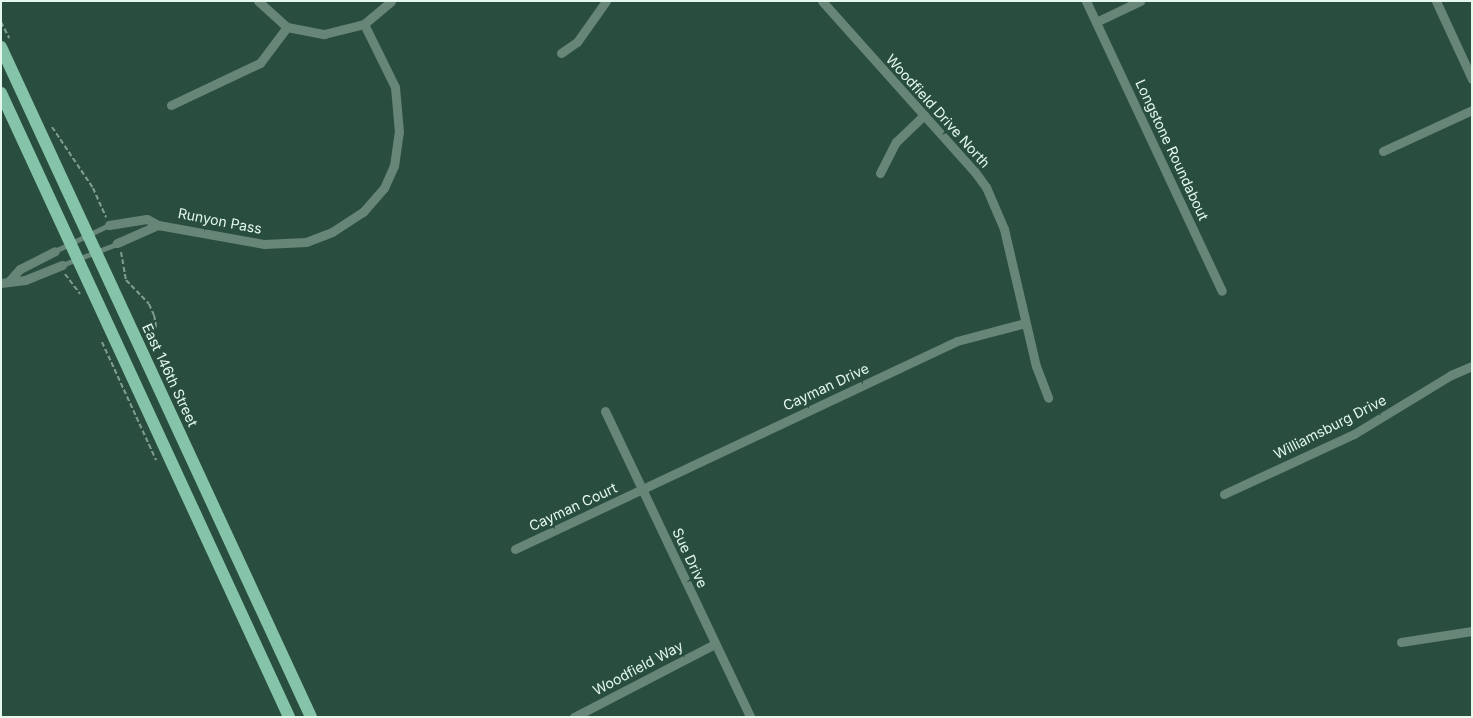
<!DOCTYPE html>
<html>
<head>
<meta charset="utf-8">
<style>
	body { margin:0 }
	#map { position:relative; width:1473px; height:718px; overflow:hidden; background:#294e3f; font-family:Inter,sans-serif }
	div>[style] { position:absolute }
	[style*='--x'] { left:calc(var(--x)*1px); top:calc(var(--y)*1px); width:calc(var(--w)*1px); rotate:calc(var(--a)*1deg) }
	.path>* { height:2px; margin-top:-1px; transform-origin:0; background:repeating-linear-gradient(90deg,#809d91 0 5px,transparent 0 7.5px) }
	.lane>* { height:4.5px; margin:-2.25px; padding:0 2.25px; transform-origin:2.25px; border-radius:2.25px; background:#688678 }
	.street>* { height:9px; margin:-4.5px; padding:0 4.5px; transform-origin:4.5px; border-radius:4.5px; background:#688678 }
	.primary>* { height:12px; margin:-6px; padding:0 6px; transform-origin:6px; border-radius:6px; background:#85c4a8 }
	span { translate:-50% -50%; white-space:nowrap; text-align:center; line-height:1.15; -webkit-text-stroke:5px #294e3f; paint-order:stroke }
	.street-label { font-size:14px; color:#e4f8ee }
	.frame { position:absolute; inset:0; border:2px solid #e4f8ee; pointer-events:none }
</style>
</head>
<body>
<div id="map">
	<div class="path">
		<div style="--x:1;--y:22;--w:18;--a:63"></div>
		<div style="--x:52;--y:127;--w:73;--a:56.1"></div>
		<div style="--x:93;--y:188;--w:32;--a:66"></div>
		<div style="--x:121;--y:252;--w:28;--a:80"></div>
		<div style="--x:126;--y:280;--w:33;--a:46"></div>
		<div style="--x:149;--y:304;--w:12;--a:66"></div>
		<div style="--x:154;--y:315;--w:10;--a:79"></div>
		<div style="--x:156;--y:325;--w:20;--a:101"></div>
		<div style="--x:65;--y:274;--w:25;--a:53"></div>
		<div style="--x:102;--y:342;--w:130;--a:65.4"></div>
	</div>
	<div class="lane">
		<div style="--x:55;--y:251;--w:60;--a:-25.7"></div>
		<div style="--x:62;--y:265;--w:59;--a:-20.9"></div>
	</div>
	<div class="street">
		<div style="--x:258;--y:1;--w:39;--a:42"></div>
		<div style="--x:287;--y:27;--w:38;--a:11"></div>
		<div style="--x:324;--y:34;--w:41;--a:-14"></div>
		<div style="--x:364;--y:24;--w:35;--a:-40"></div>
		<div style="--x:822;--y:1;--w:229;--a:48.2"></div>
		<div style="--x:975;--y:172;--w:19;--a:54"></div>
		<div style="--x:986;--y:187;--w:46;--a:66.8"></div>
		<div style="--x:1004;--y:229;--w:141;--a:76.9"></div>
		<div style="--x:1036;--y:366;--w:34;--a:69"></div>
		<div style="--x:1086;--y:1;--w:320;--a:64.9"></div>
		<div style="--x:1436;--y:1;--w:86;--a:65.2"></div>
		<div style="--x:1096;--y:22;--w:49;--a:-25.5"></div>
		<div style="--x:561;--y:53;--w:19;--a:-35"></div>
		<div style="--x:577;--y:42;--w:50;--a:-54.7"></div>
		<div style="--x:171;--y:105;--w:98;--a:-25.3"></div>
		<div style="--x:260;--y:63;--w:45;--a:-53.1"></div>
		<div style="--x:1383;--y:151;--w:98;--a:-24.7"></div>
		<div style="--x:880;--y:173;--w:35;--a:-63"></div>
		<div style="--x:896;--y:142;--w:39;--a:-44"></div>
		<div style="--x:109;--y:225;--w:38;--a:-9"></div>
		<div style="--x:147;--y:219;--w:13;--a:29"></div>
		<div style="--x:158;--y:225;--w:45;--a:156.3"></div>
		<div style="--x:158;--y:225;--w:108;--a:10.2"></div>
		<div style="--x:264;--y:244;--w:42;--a:-2.7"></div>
		<div style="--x:306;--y:242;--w:28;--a:-21"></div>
		<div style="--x:332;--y:232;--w:37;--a:-33"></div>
		<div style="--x:363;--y:212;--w:32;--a:-49"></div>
		<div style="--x:384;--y:188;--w:24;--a:-66"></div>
		<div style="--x:394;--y:166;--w:34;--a:-82"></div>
		<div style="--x:399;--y:132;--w:45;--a:-95.1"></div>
		<div style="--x:395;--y:87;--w:70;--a:-116.2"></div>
		<div style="--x:10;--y:280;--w:15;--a:-48"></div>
		<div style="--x:20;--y:269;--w:39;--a:-27"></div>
		<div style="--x:1;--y:283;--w:24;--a:-7"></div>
		<div style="--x:25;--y:280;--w:40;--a:-22"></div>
		<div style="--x:605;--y:411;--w:339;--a:64.6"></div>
		<div style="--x:1224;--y:494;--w:143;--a:-24.8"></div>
		<div style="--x:1354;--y:434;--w:114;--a:-31.3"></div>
		<div style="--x:1451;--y:375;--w:23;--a:-23"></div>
		<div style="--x:515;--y:549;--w:488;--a:-25.2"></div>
		<div style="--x:957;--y:341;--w:70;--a:-14.8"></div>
		<div style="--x:1401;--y:642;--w:72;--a:-8.8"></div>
		<div style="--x:574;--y:717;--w:159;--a:-27.4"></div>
	</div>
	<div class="primary">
		<div style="--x:1;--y:47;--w:738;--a:65.17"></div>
		<div style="--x:1;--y:93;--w:687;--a:65.22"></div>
	</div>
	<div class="street-label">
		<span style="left:938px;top:111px;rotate:48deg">Woodfield Drive North</span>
		<span style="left:1172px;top:150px;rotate:65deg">Longstone Roundabout</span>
		<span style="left:220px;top:221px;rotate:11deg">Runyon Pass</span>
		<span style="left:170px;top:375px;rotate:65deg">East 146th Street</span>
		<span style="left:826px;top:387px;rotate:-25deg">Cayman Drive</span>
		<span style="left:1330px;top:427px;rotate:-27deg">Williamsburg Drive</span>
		<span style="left:573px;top:507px;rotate:-25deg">Cayman Court</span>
		<span style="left:690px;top:558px;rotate:65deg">Sue Drive</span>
		<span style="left:638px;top:668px;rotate:-28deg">Woodfield Way</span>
	</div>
	<div class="frame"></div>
</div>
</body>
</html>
